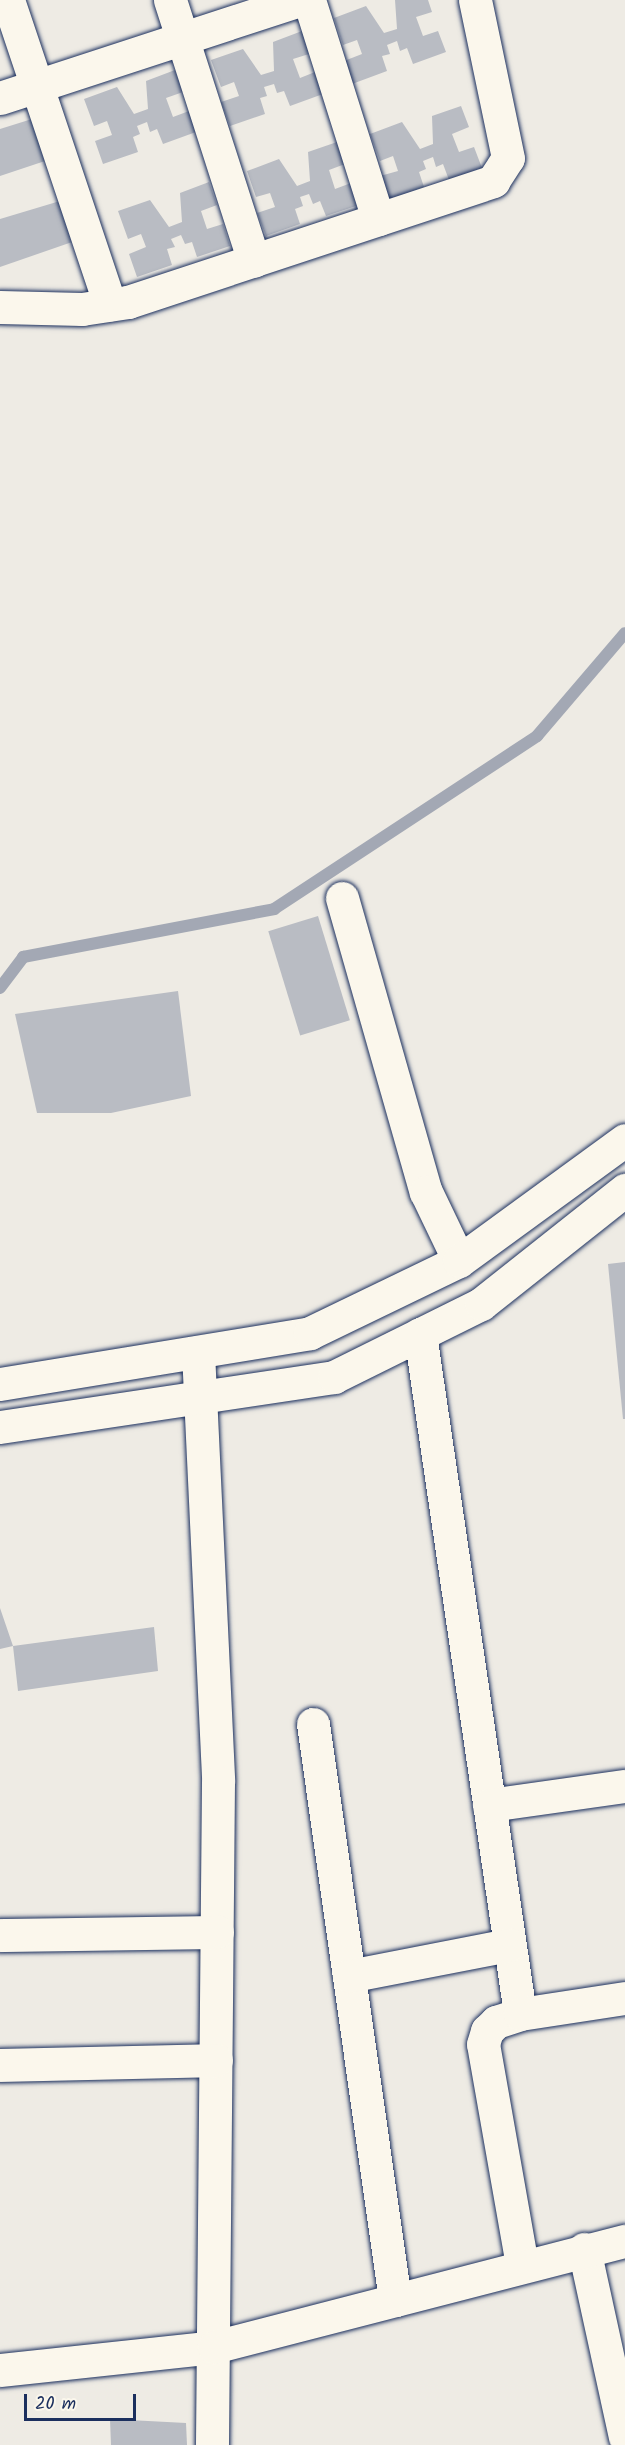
<!DOCTYPE html>
<html>
<head>
<meta charset="utf-8">
<style>
	body { margin:0 }
	#map { position:relative; width:625px; height:2445px; overflow:hidden; background:#eeebe4; font-family:Kalam,sans-serif }
	div>[style] { position:absolute }
	[style*='--x'] { left:calc(var(--x)*1px); top:calc(var(--y)*1px); width:calc(var(--w)*1px); rotate:calc(var(--a)*1deg) }
	.stream>* { height:12px; margin:-6px; padding:0 6px; transform-origin:6px; border-radius:6px; background:#a3a8b4 }
	.building>* { inset:0; background:#b9bcc3; transform-origin:0 0 }
	.roads { filter:drop-shadow(0 0 2px #1b2f5e) drop-shadow(0 0 2px #1b2f5e) }
	.minor>* { height:33px; margin:-16.5px; padding:0 16.5px; transform-origin:16.5px; border-radius:16.5px; background:#fbf7ec }
	.tertiary>* { height:33px; margin:-16.5px; padding:0 16.5px; transform-origin:16.5px; border-radius:16.5px; background:#fbf7ec }
	span { translate:-50% -50%; white-space:nowrap; text-align:center; line-height:1.15; -webkit-text-stroke:4.5px #fbf7ec; paint-order:stroke }
	.scale { position:absolute; left:24px; top:2394px; width:112px; height:27px; box-sizing:border-box; border:3px solid #1b2f5e; border-top:0; padding-left:8px; font-size:18px; line-height:21px; white-space:nowrap; color:#1b2f5e; -webkit-text-stroke:4px #fbf7ec; paint-order:stroke }
</style>
</head>
<body>
<div id="map">
	<div class="stream">
		<div style="--x:0;--y:988;--w:39;--a:-53"></div>
		<div style="--x:23;--y:957;--w:256;--a:-10.8"></div>
		<div style="--x:274;--y:909;--w:315;--a:-33.3"></div>
		<div style="--x:537;--y:736;--w:135;--a:-49.5"></div>
	</div>
	<div class="building">
		<div style="clip-path:polygon(395px 0,428px 0,432px 12px,416px 17px,423px 36px,438px 31px,446px 52px,413px 64px,407px 48px,400px 51px,397px 41px,387px 45px,390px 54px,382px 56px,387px 71px,352px 84px,344px 61px,362px 54px,357px 40px,343px 45px,334px 18px,366px 6px,384px 33px,397px 29px)"></div>
		<div style="clip-path:polygon(302px 31px,309px 54px,293px 59px,300px 78px,315px 72px,323px 94px,290px 106px,284px 91px,277px 93px,274px 84px,264px 87px,267px 96px,260px 98px,265px 114px,230px 126px,221px 102px,239px 96px,234px 82px,221px 87px,211px 60px,243px 49px,261px 75px,274px 71px,273px 42px)"></div>
		<div style="clip-path:polygon(175px 70px,183px 92px,166px 98px,173px 117px,189px 111px,196px 132px,163px 144px,157px 129px,150px 132px,147px 122px,137px 126px,140px 134px,133px 137px,138px 152px,103px 164px,95px 141px,112px 135px,107px 121px,94px 126px,84px 99px,117px 87px,134px 114px,148px 109px,146px 81px)"></div>
		<div style="clip-path:polygon(461px 106px,469px 127px,452px 134px,459px 152px,474px 147px,482px 168px,449px 180px,443px 164px,436px 167px,433px 157px,423px 161px,426px 169px,419px 172px,424px 187px,389px 200px,380px 176px,398px 171px,393px 156px,380px 161px,370px 134px,402px 122px,420px 149px,433px 144px,432px 116px)"></div>
		<div style="clip-path:polygon(32px 119px,48px 160px,0 176px,0 129px)"></div>
		<div style="clip-path:polygon(337px 142px,345px 164px,329px 170px,335px 189px,351px 183px,359px 205px,326px 216px,320px 201px,313px 204px,309px 194px,300px 197px,303px 206px,295px 209px,300px 224px,266px 236px,257px 213px,275px 207px,270px 193px,256px 197px,247px 171px,279px 159px,297px 186px,310px 181px,308px 152px)"></div>
		<div style="clip-path:polygon(209px 182px,217px 205px,201px 211px,207px 229px,223px 224px,230px 246px,197px 257px,192px 242px,185px 244px,181px 235px,171px 239px,175px 247px,167px 249px,172px 265px,137px 277px,129px 254px,146px 247px,141px 234px,128px 239px,118px 211px,150px 200px,169px 227px,182px 222px,180px 193px)"></div>
		<div style="clip-path:polygon(60px 201px,75px 241px,0 267px,0 219px)"></div>
		<div style="left:318px;top:916px;width:109px;height:52px;rotate:73deg"></div>
		<div style="clip-path:polygon(178px 991px,191px 1096px,111px 1113px,37px 1113px,15px 1014px)"></div>
		<div style="clip-path:polygon(625px 1262px,625px 1419px,623px 1419px,608px 1264px)"></div>
		<div style="clip-path:polygon(0 1608px,13px 1646px,154px 1627px,158px 1671px,18px 1691px,13px 1646px,0 1649px)"></div>
		<div style="clip-path:polygon(110px 2419px,186px 2423px,187px 2445px,111px 2445px)"></div>
	</div>
	<div class="roads">
		<div class="minor">
			<div style="--x:8;--y:0;--w:321;--a:71.5"></div>
			<div style="--x:170;--y:0;--w:274;--a:72.2"></div>
			<div style="--x:309;--y:0;--w:230;--a:72.5"></div>
			<div style="--x:0;--y:98;--w:316;--a:-18.1"></div>
			<div style="--x:0;--y:307;--w:82;--a:1.4"></div>
			<div style="--x:82;--y:309;--w:47;--a:-8.7"></div>
			<div style="--x:128;--y:302;--w:385;--a:-18.3"></div>
			<div style="--x:493;--y:181;--w:27;--a:-57"></div>
			<div style="--x:508;--y:158;--w:161;--a:-101.8"></div>
			<div style="--x:342;--y:898;--w:306;--a:74.1"></div>
			<div style="--x:426;--y:1192;--w:76;--a:64.4"></div>
			<div style="--x:420;--y:1334;--w:687;--a:81.63"></div>
			<div style="--x:198;--y:1352;--w:430;--a:87.3"></div>
			<div style="--x:218;--y:1782;--w:663;--a:90.52"></div>
			<div style="--x:313;--y:1724;--w:582;--a:81.9"></div>
			<div style="--x:489;--y:1805;--w:137;--a:-8"></div>
			<div style="--x:0;--y:1935;--w:217;--a:-0.8"></div>
			<div style="--x:349;--y:1976;--w:163;--a:-11"></div>
			<div style="--x:0;--y:2065;--w:216;--a:-1.3"></div>
			<div style="--x:584;--y:2249;--w:192;--a:77.7"></div>
			<div style="--x:522;--y:2265;--w:224;--a:-100"></div>
			<div style="--x:483;--y:2044;--w:14;--a:-73"></div>
			<div style="--x:487;--y:2031;--w:13;--a:-45"></div>
			<div style="--x:496;--y:2022;--w:25;--a:-18"></div>
			<div style="--x:520;--y:2014;--w:106;--a:-8.7"></div>
			<div style="--x:0;--y:2370;--w:215;--a:-6.1"></div>
			<div style="--x:214;--y:2347;--w:424;--a:-14.5"></div>
		</div>
		<div class="tertiary">
			<div style="--x:0;--y:1384;--w:314;--a:-9.3"></div>
			<div style="--x:310;--y:1333;--w:165;--a:-25.8"></div>
			<div style="--x:459;--y:1261;--w:205;--a:-36.1"></div>
			<div style="--x:0;--y:1427;--w:338;--a:-8.5"></div>
			<div style="--x:334;--y:1377;--w:164;--a:-26.4"></div>
			<div style="--x:481;--y:1304;--w:184;--a:-38.4"></div>
		</div>
	</div>
	<div class="scale">20 m</div>
</div>
</body>
</html>
